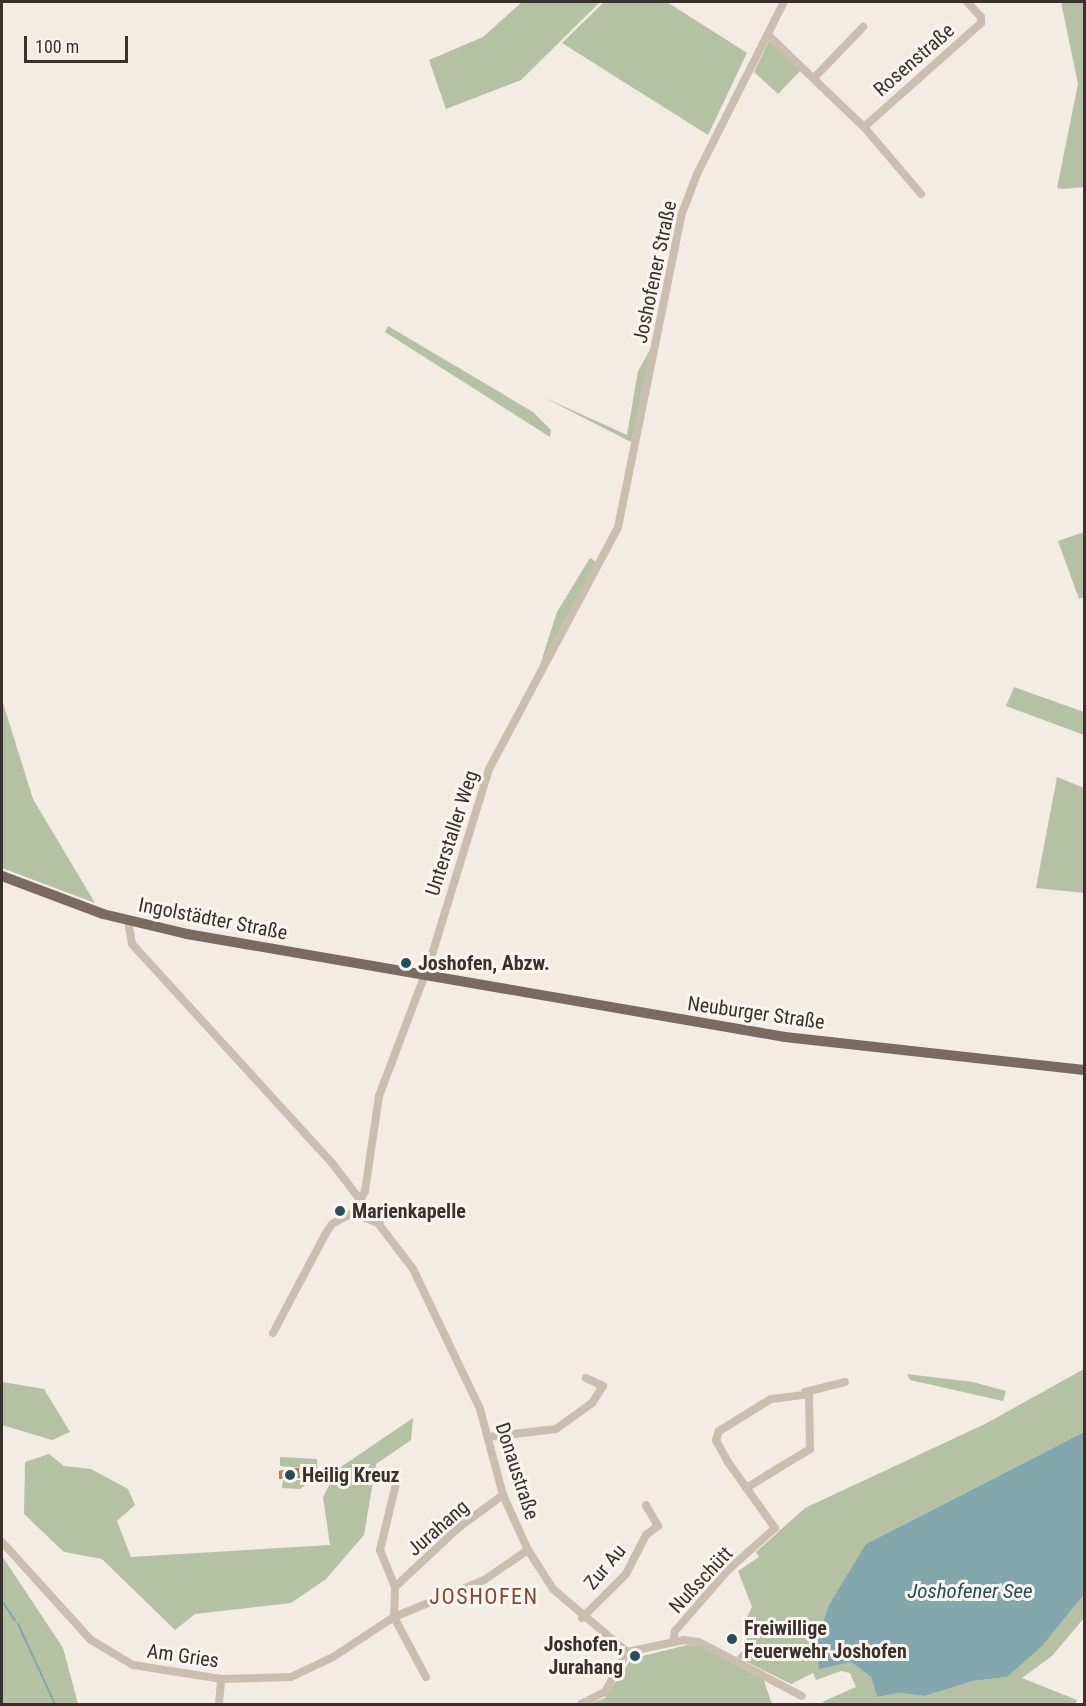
<!DOCTYPE html>
<html>
<head>
<meta charset="utf-8">
<style>
	body { margin:0 }
	#map { position:relative; width:1086px; height:1706px; overflow:hidden; background:#f2ece2; font-family:"Roboto Condensed",sans-serif }
	div>[style] { position:absolute }
	[style*='--x'] { left:calc(var(--x)*1px); top:calc(var(--y)*1px); width:calc(var(--w)*1px); rotate:calc(var(--a)*1deg) }
	.green>* { inset:0; background:#b4c1a3 }
	.water>* { inset:0; background:#83a7ad }
	.stream>* { height:2px; margin:-1px; padding:0 1px; transform-origin:1px; border-radius:1px; background:#83a7ad }
	.building>* { inset:0; background:#bd7955 }
	.minor>* { height:8px; margin:-4px; padding:0 4px; transform-origin:4px; border-radius:4px; background:#cabeaf }
	.major>* { height:10px; margin:-5px; padding:0 5px; transform-origin:5px; border-radius:5px; background:#7a6a5f }
	.dots>* { width:16px; height:16px; translate:-50% -50%; box-sizing:border-box; border:3px solid #faf6ef; border-radius:50% }
	span { translate:-50% -50%; white-space:nowrap; text-align:center; line-height:1.15; -webkit-text-stroke:6px #faf6ef; paint-order:stroke }
	.street-label { font-size:20px; color:#39322c }
	.poi-label { font-size:20px; color:#39322c; font-weight:700 }
	.left { translate:0 -50%; text-align:left }
	.right { translate:-100% -50%; text-align:right }
	.water-label { font-size:21px; color:#245058; font-style:italic }
	.quarter-label { font-size:22px; color:#82492b; letter-spacing:1.5px }
	.frame { position:absolute; inset:0; border:3px solid #39322c; pointer-events:none }
	.scale { position:absolute; left:24px; top:36px; width:104px; height:27px; box-sizing:border-box; border:3px solid #39322c; border-top:0; padding-left:8px; font-size:18px; line-height:21px; white-space:nowrap; color:#39322c; -webkit-text-stroke:4px #faf6ef; paint-order:stroke }
</style>
</head>
<body>
<div id="map">
	<div class="green">
		<div style="clip-path:polygon(522px 2px,600px 2px,521px 80px,446px 109px,429px 60px,483px 37px)"></div>
		<div style="clip-path:polygon(604px 2px,667px 2px,747px 53px,708px 135px,562px 43px)"></div>
		<div style="clip-path:polygon(1061px 2px,1084px 2px,1084px 187px,1063px 189px,1057px 188px,1078px 84px)"></div>
		<div style="clip-path:polygon(769px 41px,802px 69px,778px 94px,754px 72px)"></div>
		<div style="clip-path:polygon(388px 326px,533px 412px,551px 430px,550px 437px,385px 332px)"></div>
		<div style="clip-path:polygon(654px 343px,631px 442px,543px 397px,627px 435px,638px 371px)"></div>
		<div style="clip-path:polygon(1084px 532px,1084px 597px,1079px 599px,1058px 541px)"></div>
		<div style="clip-path:polygon(590px 558px,596px 562px,540px 665px,557px 612px)"></div>
		<div style="clip-path:polygon(1014px 687px,1084px 712px,1084px 735px,1006px 706px)"></div>
		<div style="clip-path:polygon(3px 703px,33px 799px,95px 903px,2px 868px)"></div>
		<div style="clip-path:polygon(1057px 777px,1084px 788px,1084px 893px,1036px 888px)"></div>
		<div style="clip-path:polygon(1084px 1369px,1084px 1432px,866px 1544px,834px 1664px,851px 1662px,871px 1677px,877px 1697px,899px 1693px,925px 1696px,973px 1681px,1007px 1677px,1084px 1594px,1084px 1618px,1052px 1656px,1022px 1678px,1077px 1700px,1075px 1704px,827px 1704px,822px 1702px,856px 1687px,850px 1673px,841px 1671px,816px 1680px,813px 1673px,791px 1684px,737px 1657px,748px 1644px,743px 1625px,752px 1607px,738px 1571px,759px 1557px,756px 1552px,805px 1508px,985px 1424px)"></div>
		<div style="clip-path:polygon(907px 1374px,973px 1382px,1006px 1391px,1003px 1401px,910px 1380px)"></div>
		<div style="clip-path:polygon(2px 1382px,44px 1389px,70px 1432px,52px 1440px,2px 1425px)"></div>
		<div style="clip-path:polygon(413px 1418px,411px 1440px,376px 1464px,364px 1535px,326px 1579px,291px 1603px,195px 1614px,175px 1630px,102px 1559px,64px 1552px,24px 1514px,25px 1462px,49px 1454px,64px 1466px,91px 1469px,128px 1489px,135px 1505px,117px 1521px,131px 1557px,330px 1545px,323px 1497px,338px 1469px)"></div>
		<div style="clip-path:polygon(280px 1457px,317px 1459px,318px 1475px,300px 1489px,282px 1488px,283px 1480px,301px 1480px,302px 1468px,280px 1466px)"></div>
		<div style="clip-path:polygon(2px 1556px,63px 1648px,78px 1704px,2px 1704px)"></div>
		<div style="clip-path:polygon(687px 1645px,700px 1646px,763px 1678px,772px 1704px,589px 1704px,605px 1698px,631px 1659px)"></div>
	</div>
	<div class="water">
		<div style="clip-path:polygon(1084px 1432px,1084px 1594px,1042px 1646px,1007px 1677px,973px 1681px,925px 1696px,899px 1693px,877px 1697px,871px 1677px,851px 1662px,819px 1669px,816px 1644px,829px 1605px,866px 1544px)"></div>
	</div>
	<div class="stream">
		<div style="--x:2;--y:1601;--w:23;--a:56"></div>
		<div style="--x:18;--y:1624;--w:88;--a:65.2"></div>
	</div>
	<div class="building">
		<div style="clip-path:polygon(291px 1468px,299px 1468px,300px 1478px,279px 1479px,279px 1471px)"></div>
	</div>
	<div class="minor">
		<div style="--x:768;--y:35;--w:133;--a:43.8"></div>
		<div style="--x:864;--y:127;--w:88;--a:49.6"></div>
		<div style="--x:814;--y:78;--w:71;--a:-46.1"></div>
		<div style="--x:864;--y:127;--w:157;--a:-41.6"></div>
		<div style="--x:981;--y:23;--w:6;--a:-90"></div>
		<div style="--x:981;--y:17;--w:21;--a:-133"></div>
		<div style="--x:128;--y:921;--w:23;--a:80"></div>
		<div style="--x:132;--y:944;--w:297;--a:47.6"></div>
		<div style="--x:332;--y:1163;--w:133;--a:52.6"></div>
		<div style="--x:413;--y:1269;--w:155;--a:64.4"></div>
		<div style="--x:480;--y:1409;--w:89;--a:75"></div>
		<div style="--x:503;--y:1495;--w:60;--a:65.6"></div>
		<div style="--x:528;--y:1550;--w:46;--a:57.3"></div>
		<div style="--x:553;--y:1589;--w:97;--a:40.4"></div>
		<div style="--x:627;--y:1652;--w:58;--a:-11.9"></div>
		<div style="--x:684;--y:1640;--w:15;--a:8"></div>
		<div style="--x:699;--y:1642;--w:116;--a:27.7"></div>
		<div style="--x:353;--y:1213;--w:29;--a:22"></div>
		<div style="--x:273;--y:1333;--w:113;--a:-62.1"></div>
		<div style="--x:326;--y:1233;--w:11;--a:-56"></div>
		<div style="--x:332;--y:1224;--w:24;--a:-28"></div>
		<div style="--x:353;--y:1213;--w:25;--a:-61"></div>
		<div style="--x:365;--y:1191;--w:96;--a:-81.6"></div>
		<div style="--x:379;--y:1096;--w:144;--a:-69.3"></div>
		<div style="--x:430;--y:961;--w:201;--a:-72.9"></div>
		<div style="--x:489;--y:769;--w:274;--a:-61.9"></div>
		<div style="--x:618;--y:527;--w:317;--a:-78.5"></div>
		<div style="--x:681;--y:216;--w:45;--a:-69.1"></div>
		<div style="--x:697;--y:174;--w:193;--a:-63.2"></div>
		<div style="--x:805;--y:1392;--w:41;--a:-14"></div>
		<div style="--x:488;--y:1437;--w:68;--a:-6.7"></div>
		<div style="--x:556;--y:1429;--w:44;--a:-35.8"></div>
		<div style="--x:592;--y:1403;--w:20;--a:-57"></div>
		<div style="--x:603;--y:1386;--w:19;--a:-155"></div>
		<div style="--x:2;--y:1542;--w:132;--a:47.8"></div>
		<div style="--x:91;--y:1640;--w:49;--a:30.8"></div>
		<div style="--x:133;--y:1665;--w:89;--a:9"></div>
		<div style="--x:221;--y:1679;--w:70;--a:-1.6"></div>
		<div style="--x:291;--y:1677;--w:47;--a:-25.5"></div>
		<div style="--x:333;--y:1657;--w:73;--a:-33.3"></div>
		<div style="--x:394;--y:1617;--w:97;--a:-22.3"></div>
		<div style="--x:484;--y:1580;--w:53;--a:-34.3"></div>
		<div style="--x:395;--y:1587;--w:40;--a:-112"></div>
		<div style="--x:380;--y:1550;--w:68;--a:-76.4"></div>
		<div style="--x:582;--y:1618;--w:62;--a:-45"></div>
		<div style="--x:626;--y:1574;--w:44;--a:-62.9"></div>
		<div style="--x:646;--y:1535;--w:15;--a:-37"></div>
		<div style="--x:658;--y:1526;--w:24;--a:-120"></div>
		<div style="--x:673;--y:1642;--w:11;--a:-80"></div>
		<div style="--x:675;--y:1631;--w:81;--a:-49"></div>
		<div style="--x:728;--y:1570;--w:63;--a:-41.8"></div>
		<div style="--x:775;--y:1528;--w:81;--a:-125.5"></div>
		<div style="--x:728;--y:1462;--w:25;--a:-119"></div>
		<div style="--x:716;--y:1440;--w:9;--a:-72"></div>
		<div style="--x:719;--y:1431;--w:61;--a:-31.6"></div>
		<div style="--x:771;--y:1399;--w:38;--a:-7"></div>
		<div style="--x:809;--y:1394;--w:55;--a:89"></div>
		<div style="--x:810;--y:1449;--w:75;--a:148.6"></div>
		<div style="--x:426;--y:1677;--w:68;--a:-118.1"></div>
		<div style="--x:394;--y:1617;--w:30;--a:-88"></div>
		<div style="--x:395;--y:1587;--w:86;--a:-43.1"></div>
		<div style="--x:458;--y:1528;--w:56;--a:-36.3"></div>
		<div style="--x:219;--y:1704;--w:25;--a:-85"></div>
		<div style="--x:581;--y:1704;--w:27;--a:-27"></div>
		<div style="--x:605;--y:1692;--w:46;--a:-61.2"></div>
	</div>
	<div class="major">
		<div style="--x:2;--y:876;--w:108;--a:20.6"></div>
		<div style="--x:103;--y:914;--w:86;--a:13.4"></div>
		<div style="--x:187;--y:934;--w:607;--a:9.77"></div>
		<div style="--x:785;--y:1037;--w:301;--a:6.3"></div>
	</div>
	<div class="dots">
		<div style="left:406px;top:963px;background:#245058"></div>
		<div style="left:340px;top:1211px;background:#245058"></div>
		<div style="left:290px;top:1475px;background:#245058"></div>
		<div style="left:732px;top:1639px;background:#245058"></div>
		<div style="left:635px;top:1656px;background:#245058"></div>
	</div>
	<div class="street-label">
		<span style="left:914px;top:60px;rotate:-41deg">Rosenstraße</span>
		<span style="left:655px;top:272px;rotate:-78deg">Joshofener Straße</span>
		<span style="left:452px;top:833px;rotate:-72deg">Unterstaller Weg</span>
		<span style="left:213px;top:919px;rotate:11deg">Ingolstädter Straße</span>
		<span style="left:756px;top:1013px;rotate:8deg">Neuburger Straße</span>
		<span style="left:517px;top:1471px;rotate:72deg">Donaustraße</span>
		<span style="left:438px;top:1528px;rotate:-41deg">Jurahang</span>
		<span style="left:605px;top:1567px;rotate:-50deg">Zur Au</span>
		<span style="left:701px;top:1580px;rotate:-47deg">Nußschütt</span>
		<span style="left:183px;top:1656px;rotate:8deg">Am Gries</span>
	</div>
	<div class="poi-label">
		<span class="left" style="left:418px;top:963px">Joshofen, Abzw.</span>
		<span class="left" style="left:352px;top:1211px">Marienkapelle</span>
		<span class="left" style="left:302px;top:1475px">Heilig Kreuz</span>
		<span class="left" style="left:744px;top:1640px">Freiwillige<br>Feuerwehr Joshofen</span>
		<span class="right" style="left:623px;top:1656px">Joshofen,<br>Jurahang</span>
	</div>
	<div class="water-label">
		<span style="left:970px;top:1591px">Joshofener See</span>
	</div>
	<div class="quarter-label">
		<span style="left:484px;top:1597px">JOSHOFEN</span>
	</div>
	<div class="frame"></div>
	<div class="scale">100 m</div>
</div>
</body>
</html>
